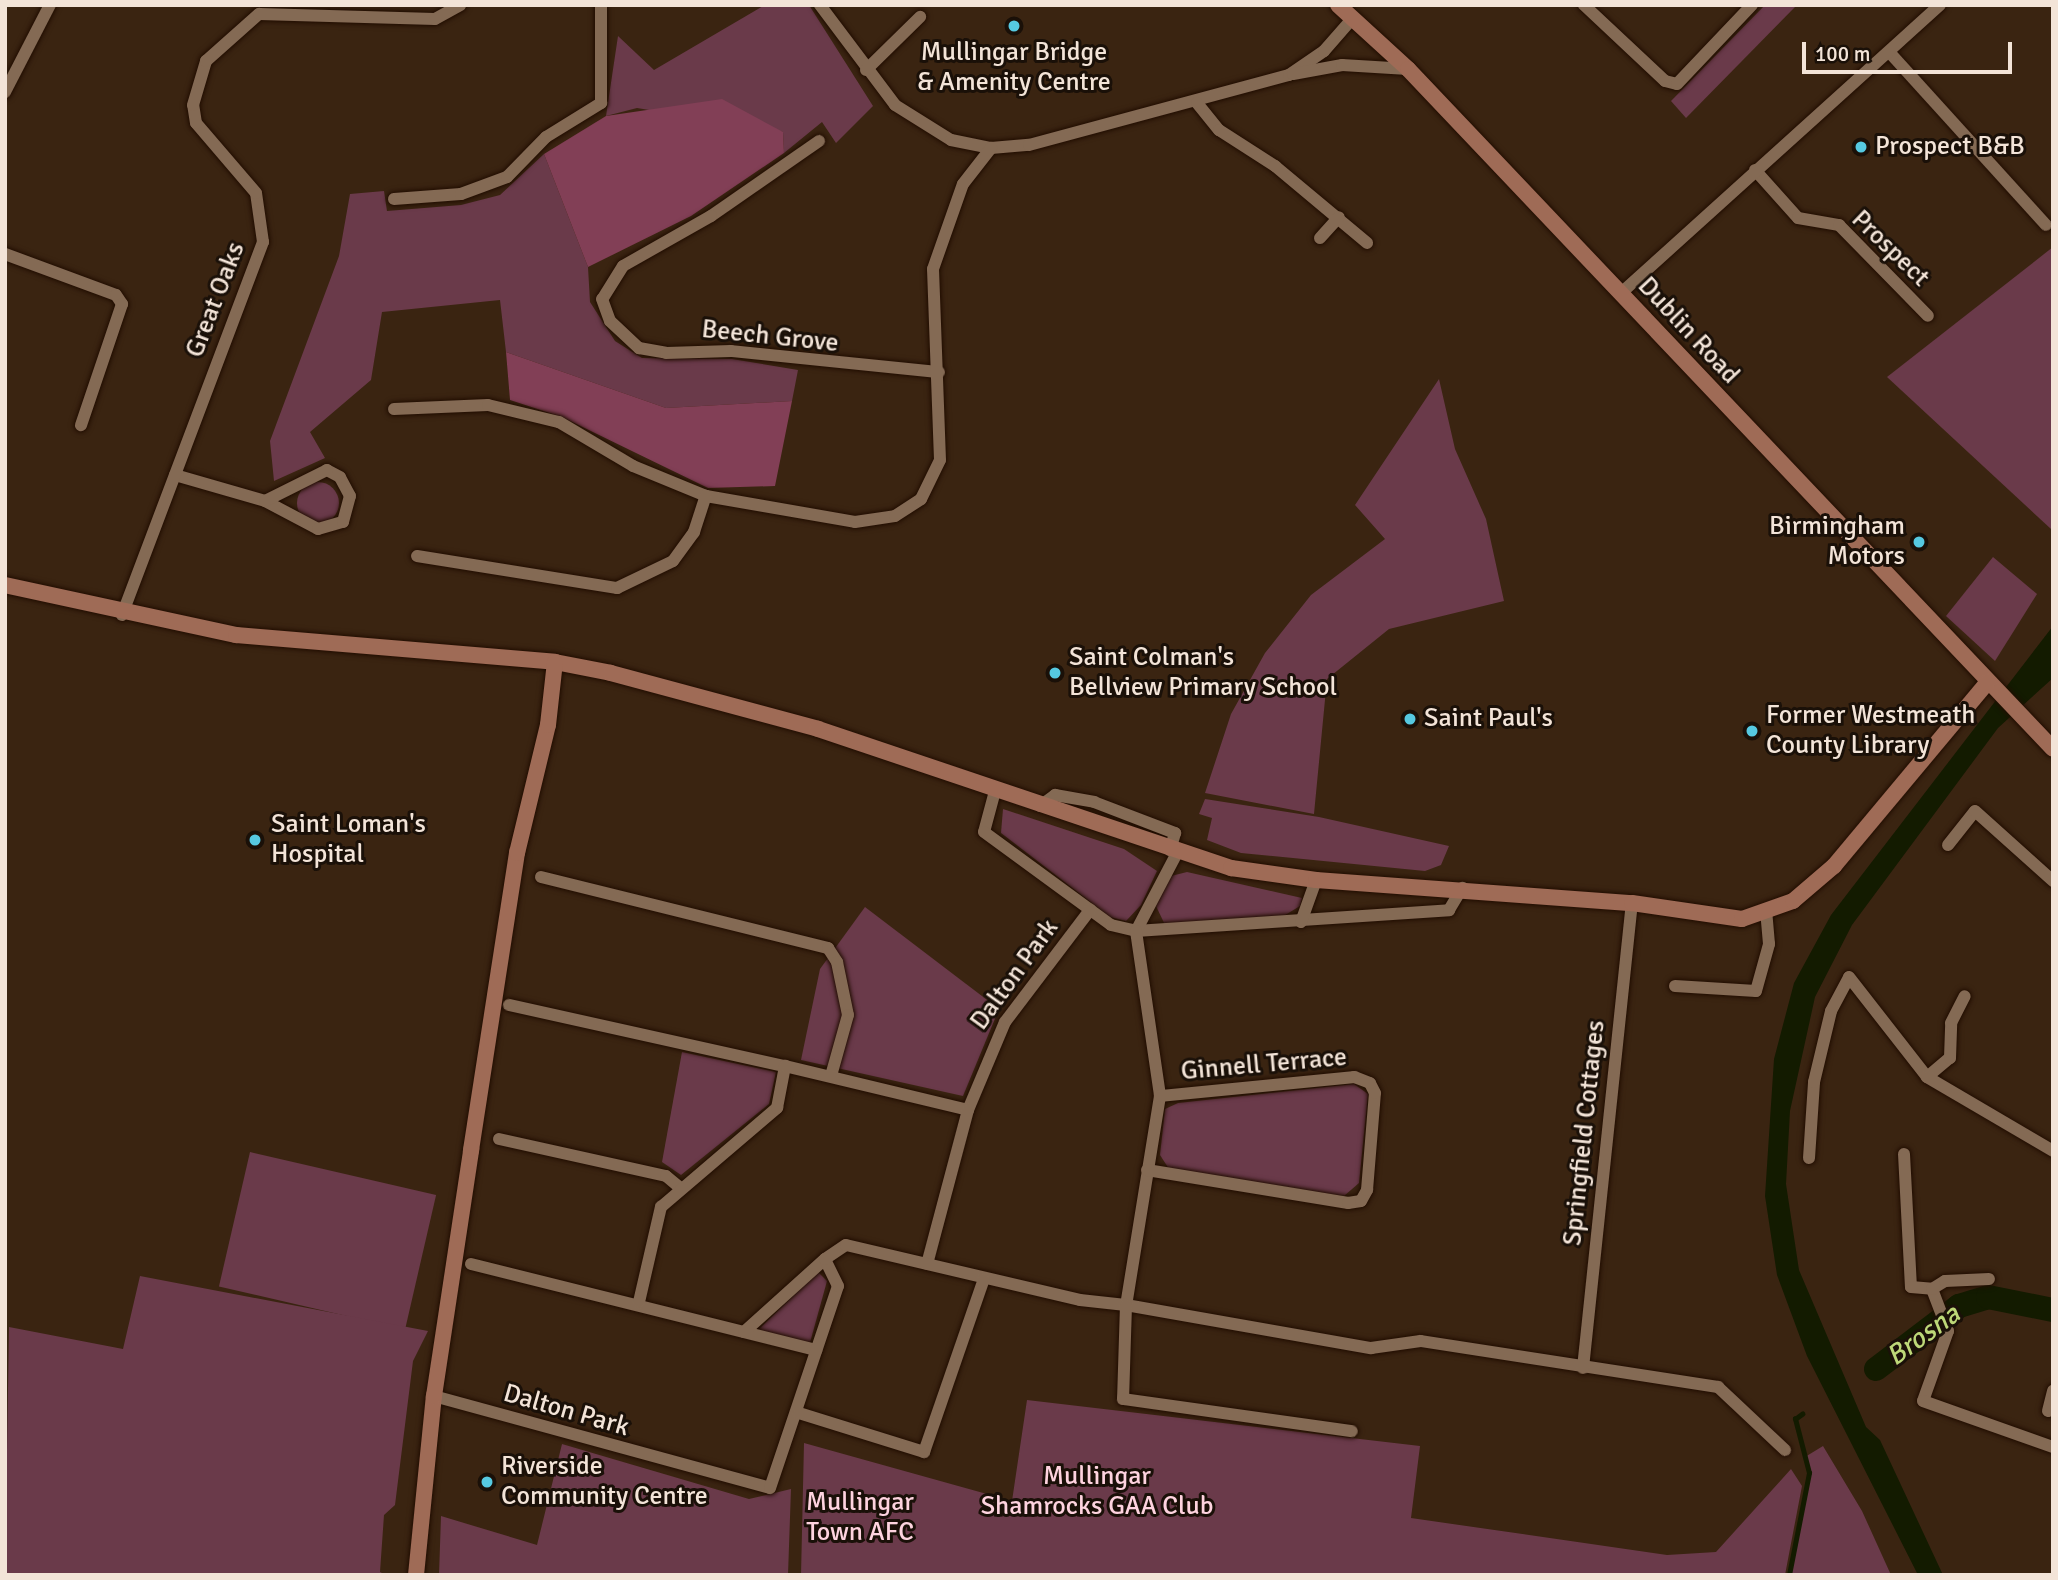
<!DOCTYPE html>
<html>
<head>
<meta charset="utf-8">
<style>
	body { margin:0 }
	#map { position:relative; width:2058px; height:1580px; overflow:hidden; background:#3a2411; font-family:Signika,sans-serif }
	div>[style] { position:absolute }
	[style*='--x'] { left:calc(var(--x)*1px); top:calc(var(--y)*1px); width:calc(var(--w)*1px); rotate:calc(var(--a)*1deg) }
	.green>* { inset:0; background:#6a3a4a; transform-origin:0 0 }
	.round { border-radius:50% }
	.forest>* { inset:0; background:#823f56 }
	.water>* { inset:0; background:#131b00 }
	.stream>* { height:4.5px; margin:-2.25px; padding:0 2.25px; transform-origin:2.25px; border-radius:2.25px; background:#131b00 }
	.river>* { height:24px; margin:-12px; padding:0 12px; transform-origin:12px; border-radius:12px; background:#131b00 }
	.roads { filter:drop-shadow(0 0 2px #210d00) drop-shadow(0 0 2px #210d00) }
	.street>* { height:12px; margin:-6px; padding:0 6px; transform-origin:6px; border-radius:6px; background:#846a54 }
	.secondary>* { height:16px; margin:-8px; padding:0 8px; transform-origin:8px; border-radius:8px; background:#9f6b56 }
	.dots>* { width:19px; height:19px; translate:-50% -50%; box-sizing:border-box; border:4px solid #1a1008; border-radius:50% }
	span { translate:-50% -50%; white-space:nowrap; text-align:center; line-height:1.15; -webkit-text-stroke:6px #1a1008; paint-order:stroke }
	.poi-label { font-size:26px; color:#f3e4d8 }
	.left { translate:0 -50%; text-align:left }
	.right { translate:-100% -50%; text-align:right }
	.street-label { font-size:26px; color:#f3e4d8 }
	.park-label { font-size:26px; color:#fed3df }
	.water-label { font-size:28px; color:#bdd878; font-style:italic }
	.frame { position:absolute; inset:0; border:7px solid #f3e4d8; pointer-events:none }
	.scale { position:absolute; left:1802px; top:42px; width:210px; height:32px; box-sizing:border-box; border:4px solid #f3e4d8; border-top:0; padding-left:9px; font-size:21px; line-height:24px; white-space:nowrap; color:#f3e4d8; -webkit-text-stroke:5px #1a1008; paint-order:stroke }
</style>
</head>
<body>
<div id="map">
	<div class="green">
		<div style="clip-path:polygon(765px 5px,809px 5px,873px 106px,836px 143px,822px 122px,784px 153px,783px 132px,637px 108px,606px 116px,618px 36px,654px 70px)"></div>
		<div style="clip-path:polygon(1765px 5px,1797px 5px,1686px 118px,1671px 101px)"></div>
		<div style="clip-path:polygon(544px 154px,588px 267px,590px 302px,615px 341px,642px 358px,732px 359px,798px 370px,792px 401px,666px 408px,506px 352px,500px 300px,382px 312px,371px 380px,310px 432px,325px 458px,274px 481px,270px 441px,339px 256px,350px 194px,384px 191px,387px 211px,461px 205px,500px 195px)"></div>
		<div style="clip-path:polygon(2053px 247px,2053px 527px,2051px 529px,1887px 377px)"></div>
		<div style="clip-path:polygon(1439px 379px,1455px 449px,1486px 519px,1504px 601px,1389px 629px,1327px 679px,1314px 814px,1205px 793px,1231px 714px,1265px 653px,1311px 595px,1385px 539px,1355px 505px)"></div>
		<div class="round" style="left:297px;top:482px;width:42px;height:42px"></div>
		<div style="clip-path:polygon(1993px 557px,2037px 594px,1995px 661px,1946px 616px)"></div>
		<div style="clip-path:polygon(1205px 799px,1319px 817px,1449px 846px,1441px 865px,1425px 871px,1241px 853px,1207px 840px,1212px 818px,1199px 814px)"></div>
		<div style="clip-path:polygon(1003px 809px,1124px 849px,1157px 871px,1141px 905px,1126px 921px,1110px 917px,1001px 833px)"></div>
		<div style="clip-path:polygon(1187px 872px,1302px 898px,1300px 906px,1282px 917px,1166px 927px,1156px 906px,1171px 876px)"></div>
		<div style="clip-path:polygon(865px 907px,999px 1009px,963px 1096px,801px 1060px,820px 969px)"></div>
		<div style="clip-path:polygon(682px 1052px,776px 1072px,769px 1104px,681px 1175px,662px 1162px)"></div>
		<div style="clip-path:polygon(1354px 1084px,1368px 1094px,1359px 1183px,1344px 1196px,1169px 1169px,1160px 1155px,1165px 1109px,1178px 1103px)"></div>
		<div style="left:250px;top:1152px;width:191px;height:138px;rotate:13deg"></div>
		<div style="clip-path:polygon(818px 1272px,827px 1281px,808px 1350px,754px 1334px)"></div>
		<div style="clip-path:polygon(140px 1276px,428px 1331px,413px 1361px,395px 1505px,384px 1515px,380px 1572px,386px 1575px,5px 1575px,9px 1327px,123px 1349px)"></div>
		<div style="clip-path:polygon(1027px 1400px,1420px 1446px,1411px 1518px,1667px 1555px,1716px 1552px,1791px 1469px,1802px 1486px,1785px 1575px,801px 1575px,804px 1443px,1012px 1501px)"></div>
		<div style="clip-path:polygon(562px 1444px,749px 1499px,791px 1489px,788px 1575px,439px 1575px,441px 1516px,537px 1545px)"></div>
		<div style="clip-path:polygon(1823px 1446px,1862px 1511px,1891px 1575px,1789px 1575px,1809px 1473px,1805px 1457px)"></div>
	</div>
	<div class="forest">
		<div style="clip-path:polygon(722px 99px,783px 132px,784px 153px,691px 216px,588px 267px,544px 154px,606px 116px)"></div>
		<div style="clip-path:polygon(506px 352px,666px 408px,792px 401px,775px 486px,708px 488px,562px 417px,510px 400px)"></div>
	</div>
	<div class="water">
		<div style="clip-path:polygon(2053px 626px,2053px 678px,1998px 728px,1852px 925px,1815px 997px,1790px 1111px,1786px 1184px,1799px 1270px,1866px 1427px,1880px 1440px,1943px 1575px,1918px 1575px,1807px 1356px,1777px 1275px,1765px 1196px,1774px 1059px,1794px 983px,1831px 915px)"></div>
	</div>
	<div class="stream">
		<div style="--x:1789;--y:1575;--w:104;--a:-78.9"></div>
		<div style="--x:1809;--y:1473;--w:56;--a:-104.5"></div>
		<div style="--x:1795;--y:1419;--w:9;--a:-36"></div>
	</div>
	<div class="river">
		<div style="--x:1876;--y:1369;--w:104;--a:-37.2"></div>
		<div style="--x:1959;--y:1306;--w:30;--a:-17"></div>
		<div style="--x:1988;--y:1297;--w:66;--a:11.3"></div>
	</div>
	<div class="roads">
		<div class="street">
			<div style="--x:820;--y:5;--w:125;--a:53.1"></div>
			<div style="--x:895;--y:105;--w:66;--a:32"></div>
			<div style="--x:951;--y:140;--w:41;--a:11.3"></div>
			<div style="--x:991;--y:148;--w:38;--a:-5"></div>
			<div style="--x:1029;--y:145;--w:269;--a:-15.1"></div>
			<div style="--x:1289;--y:75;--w:42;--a:-34.4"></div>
			<div style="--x:1324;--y:51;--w:43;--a:-48.8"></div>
			<div style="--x:1584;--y:5;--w:111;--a:43.2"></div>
			<div style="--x:1665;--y:81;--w:12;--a:14"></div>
			<div style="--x:1677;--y:84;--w:109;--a:-46.5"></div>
			<div style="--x:1890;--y:53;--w:232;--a:47.8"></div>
			<div style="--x:866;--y:70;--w:76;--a:-44.5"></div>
			<div style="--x:1293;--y:74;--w:50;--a:-10.4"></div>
			<div style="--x:1342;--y:65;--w:66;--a:3.5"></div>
			<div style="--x:5;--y:92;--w:98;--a:-62.7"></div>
			<div style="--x:1197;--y:103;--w:35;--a:51"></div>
			<div style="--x:1219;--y:130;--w:67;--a:32.7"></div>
			<div style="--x:1275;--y:166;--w:120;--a:39.9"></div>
			<div style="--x:819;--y:141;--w:131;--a:145.2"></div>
			<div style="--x:711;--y:216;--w:101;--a:150.4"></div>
			<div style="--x:623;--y:266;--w:39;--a:122"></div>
			<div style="--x:602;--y:299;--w:23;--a:70"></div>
			<div style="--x:610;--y:321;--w:40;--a:43"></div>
			<div style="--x:639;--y:348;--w:27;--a:10"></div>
			<div style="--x:666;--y:353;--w:65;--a:-1.8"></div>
			<div style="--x:731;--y:351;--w:209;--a:5.8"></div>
			<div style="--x:1755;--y:170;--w:64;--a:48.1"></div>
			<div style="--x:1798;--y:218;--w:42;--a:9.7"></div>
			<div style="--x:1839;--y:225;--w:127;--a:45.6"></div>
			<div style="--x:394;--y:199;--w:67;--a:-4.3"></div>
			<div style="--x:461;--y:194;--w:49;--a:-20.3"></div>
			<div style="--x:507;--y:177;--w:56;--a:-45.7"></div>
			<div style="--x:546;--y:137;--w:65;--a:-31.7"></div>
			<div style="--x:601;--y:103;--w:98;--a:-90"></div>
			<div style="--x:1320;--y:238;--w:28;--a:-48"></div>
			<div style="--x:5;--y:254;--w:118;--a:20.3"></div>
			<div style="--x:116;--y:295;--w:11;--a:56"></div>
			<div style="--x:122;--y:304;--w:128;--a:108.7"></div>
			<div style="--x:1620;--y:294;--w:431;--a:-42.1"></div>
			<div style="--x:394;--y:409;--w:94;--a:-2.4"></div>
			<div style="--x:488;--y:405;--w:73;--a:13.5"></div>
			<div style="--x:559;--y:422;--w:86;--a:30.7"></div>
			<div style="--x:633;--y:466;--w:79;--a:22.3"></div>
			<div style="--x:706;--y:496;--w:151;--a:9.9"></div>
			<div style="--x:855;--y:522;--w:40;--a:-8.5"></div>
			<div style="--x:895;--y:516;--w:31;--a:-33"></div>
			<div style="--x:921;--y:499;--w:43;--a:-64"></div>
			<div style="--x:940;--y:460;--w:191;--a:-92.1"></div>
			<div style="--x:933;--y:269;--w:90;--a:-70.6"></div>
			<div style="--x:963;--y:184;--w:46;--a:-52.1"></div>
			<div style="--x:175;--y:475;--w:94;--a:16.1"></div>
			<div style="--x:265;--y:501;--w:60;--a:27.8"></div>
			<div style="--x:318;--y:529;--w:26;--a:-16"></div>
			<div style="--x:343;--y:522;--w:27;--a:-75"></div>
			<div style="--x:350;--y:496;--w:21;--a:-118"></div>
			<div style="--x:340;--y:477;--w:15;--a:-152"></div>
			<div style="--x:327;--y:470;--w:69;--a:153.4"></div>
			<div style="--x:417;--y:556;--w:203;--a:9.1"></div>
			<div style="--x:617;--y:588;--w:62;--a:-25.7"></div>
			<div style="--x:673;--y:561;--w:36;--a:-54"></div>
			<div style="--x:694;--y:532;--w:38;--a:-72"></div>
			<div style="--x:122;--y:615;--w:399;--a:-69.3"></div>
			<div style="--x:263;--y:242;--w:49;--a:-98.1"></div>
			<div style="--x:256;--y:193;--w:92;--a:-130.6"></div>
			<div style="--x:196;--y:123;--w:18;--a:-99"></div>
			<div style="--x:193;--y:105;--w:46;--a:-73.5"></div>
			<div style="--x:206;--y:61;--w:71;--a:-41.6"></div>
			<div style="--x:259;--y:14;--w:176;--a:1.6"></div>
			<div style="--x:435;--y:19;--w:29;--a:-29"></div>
			<div style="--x:995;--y:791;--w:42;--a:105"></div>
			<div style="--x:984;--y:832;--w:157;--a:36.2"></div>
			<div style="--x:1111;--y:925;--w:26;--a:13"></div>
			<div style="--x:1136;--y:931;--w:314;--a:-3.8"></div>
			<div style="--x:1449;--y:910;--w:26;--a:-59"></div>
			<div style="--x:1040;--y:806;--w:19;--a:-36"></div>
			<div style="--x:1055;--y:795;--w:40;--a:10"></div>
			<div style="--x:1094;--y:802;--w:87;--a:20.9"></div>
			<div style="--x:1175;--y:833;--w:18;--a:106"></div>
			<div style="--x:1948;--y:845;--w:43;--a:-51.5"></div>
			<div style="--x:1975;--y:811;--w:105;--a:41.9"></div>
			<div style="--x:1177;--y:853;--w:88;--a:117.7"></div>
			<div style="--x:1136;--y:931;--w:167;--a:81.7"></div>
			<div style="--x:1160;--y:1096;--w:212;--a:99.2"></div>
			<div style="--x:1126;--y:1305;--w:249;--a:10"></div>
			<div style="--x:1371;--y:1348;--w:50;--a:-8"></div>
			<div style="--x:1421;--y:1341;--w:301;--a:8.8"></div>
			<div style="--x:1718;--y:1387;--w:92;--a:43.2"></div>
			<div style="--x:541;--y:877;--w:296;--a:13.9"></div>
			<div style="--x:828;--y:948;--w:17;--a:57"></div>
			<div style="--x:837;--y:962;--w:54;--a:78.3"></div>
			<div style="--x:848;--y:1015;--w:63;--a:105.6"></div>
			<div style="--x:1301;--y:922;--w:45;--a:-70.3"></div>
			<div style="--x:1675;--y:986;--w:81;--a:3.5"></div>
			<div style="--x:1756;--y:991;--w:49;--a:-74.5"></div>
			<div style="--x:1769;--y:944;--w:32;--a:-95"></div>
			<div style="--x:509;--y:1005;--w:283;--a:12.5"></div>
			<div style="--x:1927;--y:1077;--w:30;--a:-40"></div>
			<div style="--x:1950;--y:1058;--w:35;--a:-88"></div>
			<div style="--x:1951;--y:1023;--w:30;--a:-63"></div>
			<div style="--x:968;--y:1110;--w:95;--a:-67.2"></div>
			<div style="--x:1005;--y:1022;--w:141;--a:-52.8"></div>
			<div style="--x:499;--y:1139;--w:171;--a:12.5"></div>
			<div style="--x:666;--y:1176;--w:17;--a:40"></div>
			<div style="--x:1904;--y:1154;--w:133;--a:87"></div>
			<div style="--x:1911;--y:1287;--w:21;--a:5"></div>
			<div style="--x:1932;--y:1289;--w:45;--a:69.1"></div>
			<div style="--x:1948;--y:1331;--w:74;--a:109.7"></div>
			<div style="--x:1923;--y:1401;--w:138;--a:19.5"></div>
			<div style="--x:1809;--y:1158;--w:76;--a:-86.2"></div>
			<div style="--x:1814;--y:1082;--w:73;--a:-76.5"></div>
			<div style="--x:1831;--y:1011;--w:38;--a:-62"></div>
			<div style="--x:1849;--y:977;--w:127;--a:52"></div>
			<div style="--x:1927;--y:1077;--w:146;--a:30.4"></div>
			<div style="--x:1147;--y:1170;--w:204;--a:9.3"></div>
			<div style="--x:1348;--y:1203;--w:13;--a:-9"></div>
			<div style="--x:1361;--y:1201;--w:13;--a:-61"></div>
			<div style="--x:1367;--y:1190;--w:97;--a:-85.3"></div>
			<div style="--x:1375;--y:1093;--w:11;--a:-117"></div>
			<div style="--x:1370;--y:1083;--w:17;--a:-159"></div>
			<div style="--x:1354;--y:1077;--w:195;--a:174.4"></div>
			<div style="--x:471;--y:1264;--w:356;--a:14"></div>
			<div style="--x:1932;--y:1289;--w:15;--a:-32"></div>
			<div style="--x:1945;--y:1281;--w:44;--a:-2.6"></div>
			<div style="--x:639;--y:1302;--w:98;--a:-77"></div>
			<div style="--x:661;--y:1207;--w:153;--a:-40.5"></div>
			<div style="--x:777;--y:1108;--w:43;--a:-79.2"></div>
			<div style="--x:785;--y:1066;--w:188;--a:13.5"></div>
			<div style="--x:968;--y:1110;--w:159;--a:104.9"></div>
			<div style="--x:744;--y:1332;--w:109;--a:-42"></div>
			<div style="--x:1583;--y:1368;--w:468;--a:-84"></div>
			<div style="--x:434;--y:1396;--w:348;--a:15.3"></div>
			<div style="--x:770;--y:1488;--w:213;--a:-71.4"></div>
			<div style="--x:838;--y:1286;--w:30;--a:-116"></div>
			<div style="--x:825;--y:1259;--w:25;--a:-34"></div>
			<div style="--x:846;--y:1245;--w:240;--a:13.2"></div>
			<div style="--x:1080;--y:1300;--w:46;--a:6.2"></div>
			<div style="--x:1126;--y:1305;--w:94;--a:91.8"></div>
			<div style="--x:1123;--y:1399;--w:231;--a:8"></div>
			<div style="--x:2048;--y:1411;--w:21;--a:-76"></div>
			<div style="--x:799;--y:1413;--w:131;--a:17.3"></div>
			<div style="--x:924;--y:1452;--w:183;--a:-70.9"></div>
		</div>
		<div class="secondary">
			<div style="--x:1338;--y:5;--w:95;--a:42.4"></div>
			<div style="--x:1408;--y:69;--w:937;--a:46.51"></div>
			<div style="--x:5;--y:585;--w:236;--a:12.2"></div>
			<div style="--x:236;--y:635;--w:320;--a:4.8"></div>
			<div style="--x:555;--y:662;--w:57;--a:11.1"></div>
			<div style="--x:611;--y:673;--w:214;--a:15.1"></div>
			<div style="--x:818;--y:729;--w:436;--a:18.6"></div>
			<div style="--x:1231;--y:868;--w:86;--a:8"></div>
			<div style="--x:1316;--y:880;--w:317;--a:4.2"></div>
			<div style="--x:1632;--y:903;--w:111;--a:8.3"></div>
			<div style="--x:1742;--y:919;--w:54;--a:-19.4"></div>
			<div style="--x:1793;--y:901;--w:54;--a:-40.5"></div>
			<div style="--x:1834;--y:866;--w:240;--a:-50.1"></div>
			<div style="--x:416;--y:1575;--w:180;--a:-84.3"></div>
			<div style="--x:434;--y:1396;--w:249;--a:-81.4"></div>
			<div style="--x:471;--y:1150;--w:301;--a:-81.2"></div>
			<div style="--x:517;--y:853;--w:132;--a:-76.4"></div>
			<div style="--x:548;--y:725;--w:63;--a:-83.7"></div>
		</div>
	</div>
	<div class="dots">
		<div style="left:1014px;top:26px;background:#56c9e1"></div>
		<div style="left:1861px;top:147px;background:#56c9e1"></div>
		<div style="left:1919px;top:542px;background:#56c9e1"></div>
		<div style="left:1055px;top:673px;background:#56c9e1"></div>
		<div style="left:1410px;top:719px;background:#56c9e1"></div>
		<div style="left:1752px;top:731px;background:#56c9e1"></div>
		<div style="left:255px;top:840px;background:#56c9e1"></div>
		<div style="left:487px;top:1482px;background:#56c9e1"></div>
	</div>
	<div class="poi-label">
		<span style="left:1014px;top:68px">Mullingar Bridge<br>&amp; Amenity Centre</span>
		<span class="left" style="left:1875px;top:147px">Prospect B&amp;B</span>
		<span class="right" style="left:1905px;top:542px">Birmingham<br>Motors</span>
		<span class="left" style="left:1069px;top:673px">Saint Colman's<br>Bellview Primary School</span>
		<span class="left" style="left:1766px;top:731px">Former Westmeath<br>County Library</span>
		<span class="left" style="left:1424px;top:719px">Saint Paul's</span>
		<span class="left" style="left:271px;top:840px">Saint Loman's<br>Hospital</span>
		<span class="left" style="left:501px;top:1482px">Riverside<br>Community Centre</span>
	</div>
	<div class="street-label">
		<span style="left:1890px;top:249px;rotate:44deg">Prospect</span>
		<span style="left:216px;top:300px;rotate:-69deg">Great Oaks</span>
		<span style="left:1688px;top:331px;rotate:47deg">Dublin Road</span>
		<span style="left:770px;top:337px;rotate:6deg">Beech Grove</span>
		<span style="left:1015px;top:975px;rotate:-54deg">Dalton Park</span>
		<span style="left:1264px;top:1065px;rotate:-5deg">Ginnell Terrace</span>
		<span style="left:1585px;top:1133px;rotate:-84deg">Springfield Cottages</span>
		<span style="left:566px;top:1411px;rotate:16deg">Dalton Park</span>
	</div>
	<div class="park-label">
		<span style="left:1097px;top:1492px">Mullingar<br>Shamrocks GAA Club</span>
		<span style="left:860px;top:1518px">Mullingar<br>Town AFC</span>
	</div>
	<div class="water-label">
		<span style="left:1923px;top:1335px;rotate:-36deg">Brosna</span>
	</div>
	<div class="frame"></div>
	<div class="scale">100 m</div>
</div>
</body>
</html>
